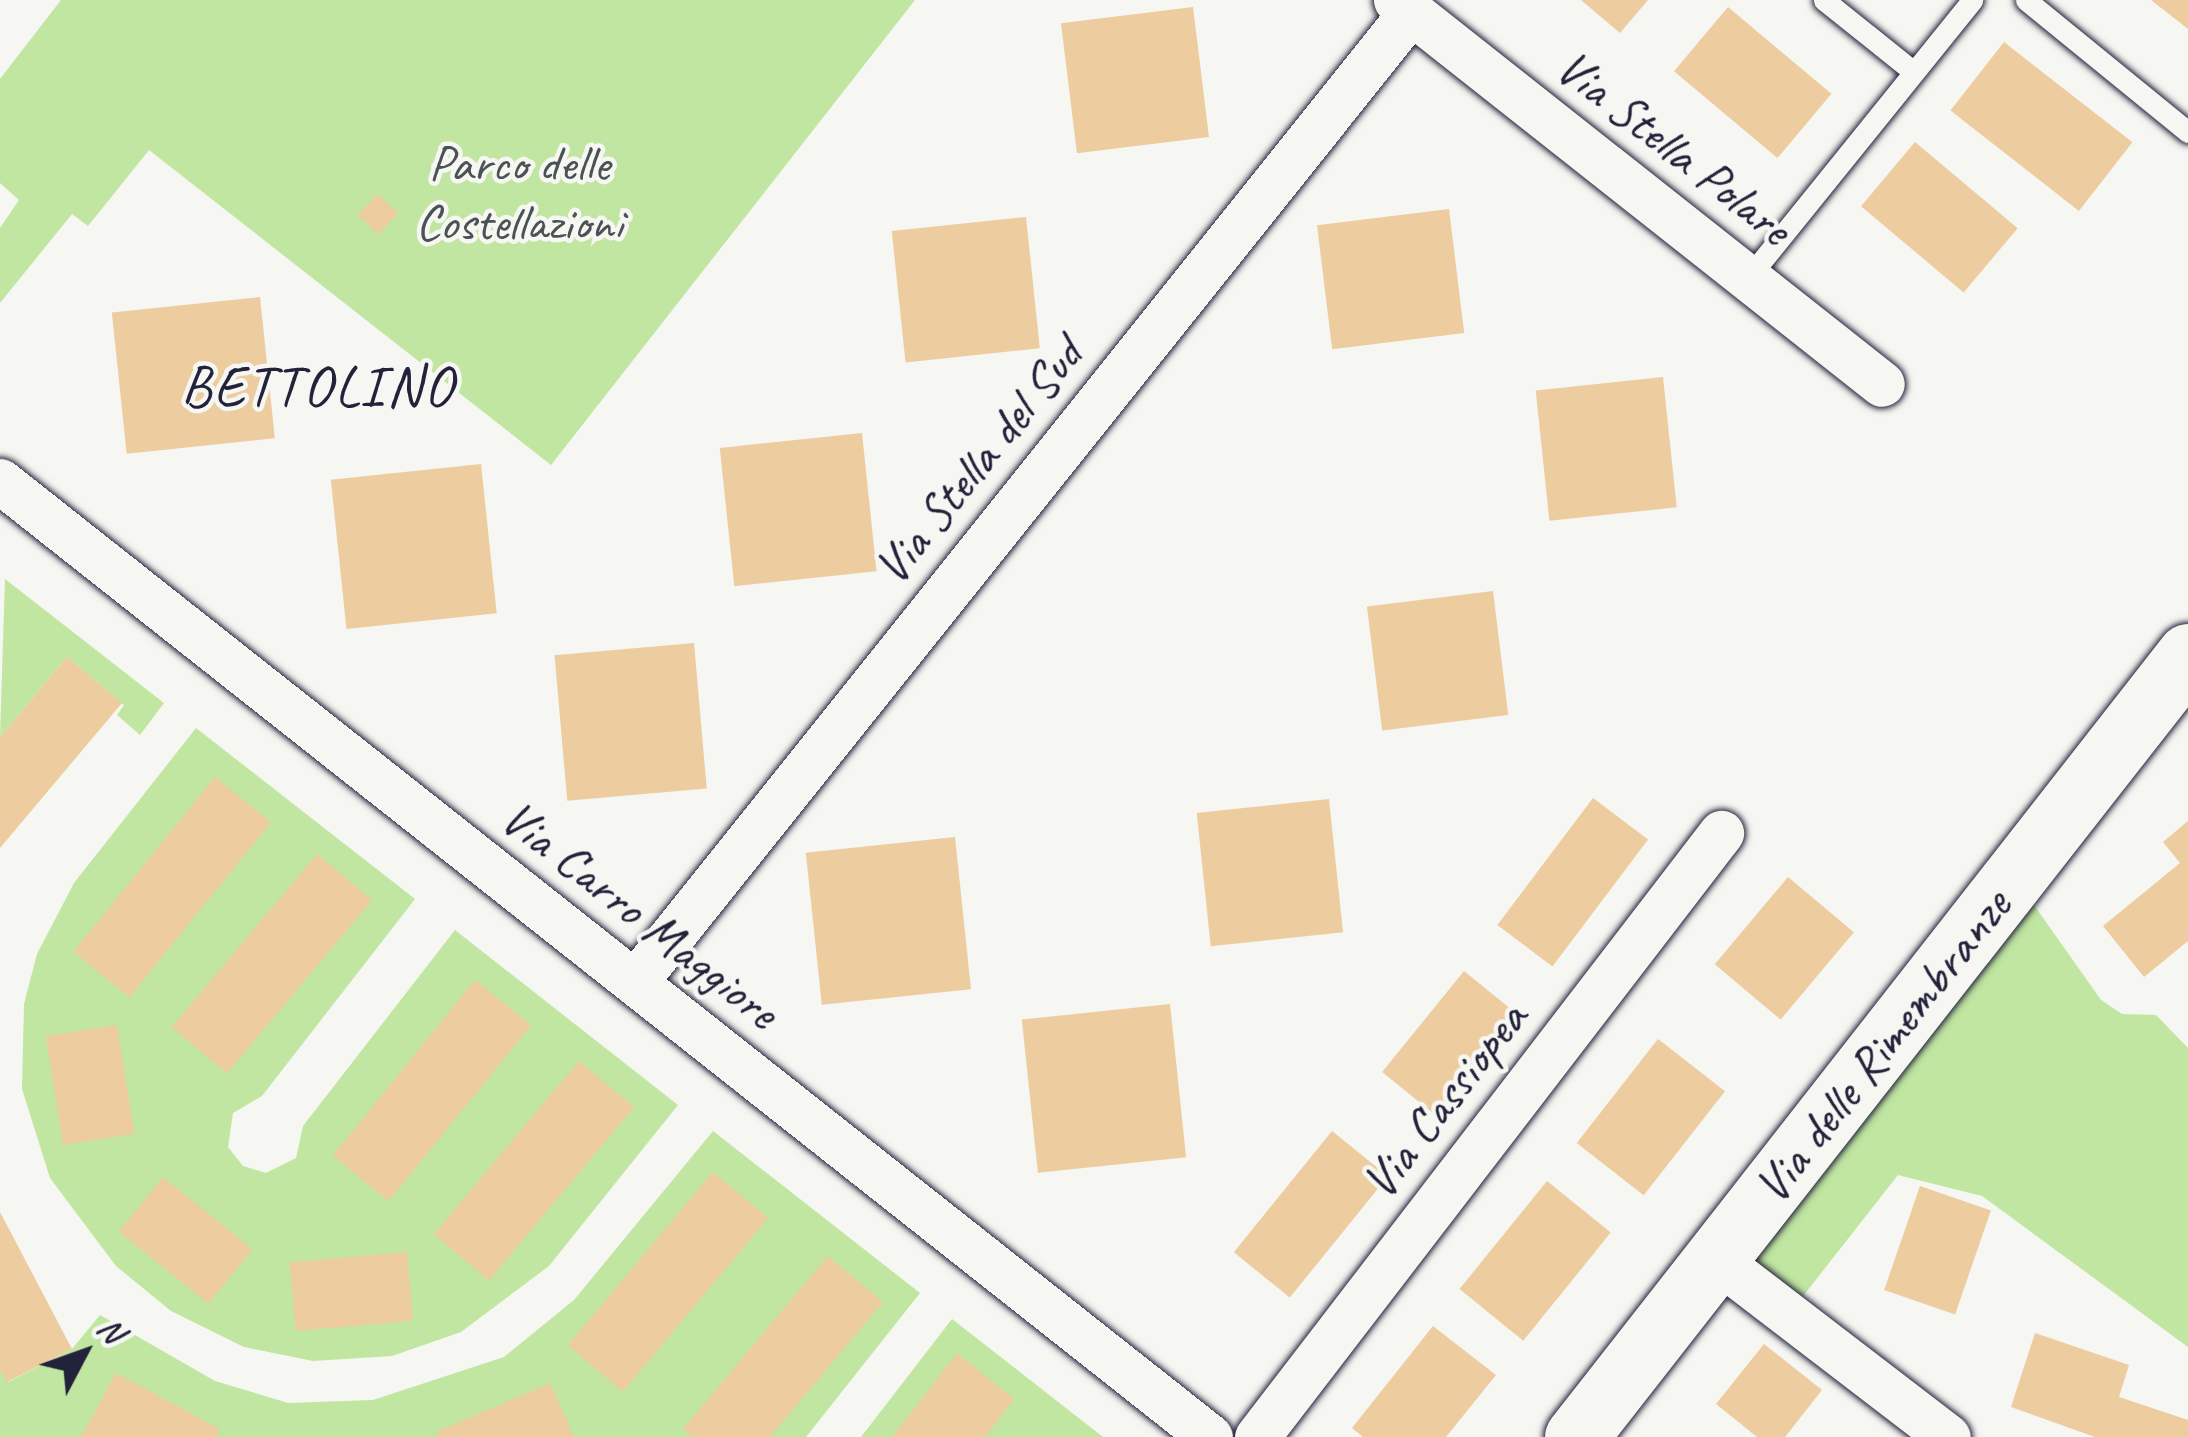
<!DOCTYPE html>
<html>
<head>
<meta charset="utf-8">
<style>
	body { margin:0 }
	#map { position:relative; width:2188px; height:1437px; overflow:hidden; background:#f6f6f2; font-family:Caveat,sans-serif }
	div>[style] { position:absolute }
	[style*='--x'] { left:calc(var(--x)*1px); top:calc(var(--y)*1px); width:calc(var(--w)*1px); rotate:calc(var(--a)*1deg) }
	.green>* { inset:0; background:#c0e6a1 }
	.building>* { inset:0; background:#edcc9f; transform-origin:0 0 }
	.roads { filter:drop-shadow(0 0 3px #22223b) drop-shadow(0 0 3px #22223b) }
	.lane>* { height:21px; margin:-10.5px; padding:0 10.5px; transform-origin:10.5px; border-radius:10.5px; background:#f6f6f2 }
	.street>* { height:45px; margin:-22.5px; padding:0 22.5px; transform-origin:22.5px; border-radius:22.5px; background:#f6f6f2 }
	.secondary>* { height:63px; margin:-31.5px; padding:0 31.5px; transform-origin:31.5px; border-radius:31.5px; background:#f6f6f2 }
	span { translate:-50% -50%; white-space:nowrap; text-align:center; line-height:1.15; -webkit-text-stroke:9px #f6f6f2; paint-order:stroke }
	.street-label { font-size:51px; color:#22223b }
	.park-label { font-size:51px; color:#4a5354 }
	.quarter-label { font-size:57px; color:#22223b; letter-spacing:3px }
	.north { position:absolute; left:24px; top:1293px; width:120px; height:120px; -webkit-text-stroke:9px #f6f6f2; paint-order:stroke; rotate:49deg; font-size:33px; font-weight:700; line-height:48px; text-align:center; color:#22223b }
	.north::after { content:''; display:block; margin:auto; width:42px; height:54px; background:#22223b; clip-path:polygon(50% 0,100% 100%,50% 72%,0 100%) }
</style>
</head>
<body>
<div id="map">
	<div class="green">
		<div style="clip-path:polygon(61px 0,915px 0,551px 465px,149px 150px,88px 226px,72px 214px,0 303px,0 228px,19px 200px,0 183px,0 79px)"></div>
		<div style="clip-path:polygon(5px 579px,164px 703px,140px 735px,117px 715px,124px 705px,67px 657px,0 737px)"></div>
		<div style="clip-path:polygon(196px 728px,415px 899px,262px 1096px,233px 1113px,228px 1147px,243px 1166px,266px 1173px,296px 1158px,303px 1126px,455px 930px,678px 1105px,549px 1266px,461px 1332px,392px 1356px,313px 1361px,244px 1347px,171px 1311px,116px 1266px,50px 1178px,22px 1089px,24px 1004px,37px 954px,74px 883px)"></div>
		<div style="clip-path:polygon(2029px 898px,2101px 1000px,2122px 1014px,2156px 1015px,2188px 1048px,2188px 1347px,1982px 1196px,1898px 1175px,1800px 1300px,1751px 1260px)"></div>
		<div style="clip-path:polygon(713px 1131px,920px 1293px,806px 1437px,0 1437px,0 1369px,8px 1382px,72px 1349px,100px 1315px,215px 1381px,288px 1403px,373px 1400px,504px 1357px,574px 1300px)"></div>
		<div style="clip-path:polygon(952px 1319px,1103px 1437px,861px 1437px)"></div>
	</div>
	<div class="building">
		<div style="clip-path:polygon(1581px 0,1648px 0,1620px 33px)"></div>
		<div style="clip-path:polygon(2151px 0,2188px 0,2188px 29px)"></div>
		<div style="left:1193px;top:7px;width:131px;height:133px;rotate:83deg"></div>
		<div style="left:1728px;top:7px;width:135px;height:84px;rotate:40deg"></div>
		<div style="left:2004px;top:42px;width:163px;height:87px;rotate:38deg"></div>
		<div style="left:1915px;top:142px;width:134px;height:84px;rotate:40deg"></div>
		<div style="left:378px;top:194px;width:28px;height:29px;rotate:44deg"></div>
		<div style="left:1449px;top:209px;width:125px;height:133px;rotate:83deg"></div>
		<div style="left:1026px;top:217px;width:132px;height:135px;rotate:84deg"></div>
		<div style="left:260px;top:297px;width:142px;height:149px;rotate:84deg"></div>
		<div style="left:1663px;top:377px;width:131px;height:128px;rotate:84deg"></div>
		<div style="left:862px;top:433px;width:139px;height:143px;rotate:84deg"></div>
		<div style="left:481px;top:464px;width:150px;height:151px;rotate:84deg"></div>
		<div style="left:1493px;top:591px;width:125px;height:127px;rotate:83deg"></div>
		<div style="left:694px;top:643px;width:146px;height:140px;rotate:85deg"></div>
		<div style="clip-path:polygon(67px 657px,122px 703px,0 848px,0 737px)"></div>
		<div style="left:215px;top:777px;width:72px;height:225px;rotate:39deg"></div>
		<div style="left:1593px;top:798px;width:69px;height:159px;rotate:37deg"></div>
		<div style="left:1329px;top:799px;width:134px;height:133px;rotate:84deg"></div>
		<div style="clip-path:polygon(2188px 821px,2188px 941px,2144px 977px,2103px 926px,2180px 863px,2163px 842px)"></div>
		<div style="left:955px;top:837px;width:153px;height:150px;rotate:84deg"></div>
		<div style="left:317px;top:854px;width:72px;height:226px;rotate:40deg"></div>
		<div style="left:1788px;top:877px;width:86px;height:114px;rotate:40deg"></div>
		<div style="left:1464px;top:971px;width:71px;height:130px;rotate:39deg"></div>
		<div style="left:475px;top:980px;width:72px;height:226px;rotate:39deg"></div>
		<div style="left:1170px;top:1004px;width:154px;height:149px;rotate:84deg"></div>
		<div style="left:117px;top:1025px;width:110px;height:72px;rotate:81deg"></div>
		<div style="left:1658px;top:1039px;width:85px;height:132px;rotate:38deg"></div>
		<div style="left:579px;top:1061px;width:72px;height:226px;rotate:40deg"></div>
		<div style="left:1332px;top:1131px;width:72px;height:156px;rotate:39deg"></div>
		<div style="left:713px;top:1172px;width:72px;height:226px;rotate:40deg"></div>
		<div style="left:163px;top:1177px;width:115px;height:70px;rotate:39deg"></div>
		<div style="left:1547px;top:1181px;width:82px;height:139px;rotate:39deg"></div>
		<div style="left:1920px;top:1186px;width:75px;height:110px;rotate:19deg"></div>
		<div style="clip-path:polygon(0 1212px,72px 1349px,7px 1382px,0 1369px)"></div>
		<div style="left:407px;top:1252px;width:69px;height:118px;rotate:85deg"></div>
		<div style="clip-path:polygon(828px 1256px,883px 1302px,770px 1437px,692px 1437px,683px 1429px)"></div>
		<div style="clip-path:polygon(1433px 1326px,1496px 1375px,1446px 1437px,1363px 1437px,1352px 1428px)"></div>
		<div style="clip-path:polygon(2035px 1333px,2129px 1365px,2119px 1397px,2188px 1420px,2188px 1437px,2095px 1437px,2011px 1407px)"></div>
		<div style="clip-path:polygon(1764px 1344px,1822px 1390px,1785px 1437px,1757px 1437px,1716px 1404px)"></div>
		<div style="clip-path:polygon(957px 1353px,1014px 1399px,985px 1437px,892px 1437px)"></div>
		<div style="clip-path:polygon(116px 1373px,220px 1429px,216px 1437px,81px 1437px)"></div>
		<div style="clip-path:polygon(550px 1383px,574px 1437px,439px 1437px,436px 1432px)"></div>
	</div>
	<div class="roads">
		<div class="lane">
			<div style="--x:1824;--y:0;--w:115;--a:38.7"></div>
			<div style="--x:2026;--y:0;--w:209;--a:39.2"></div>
			<div style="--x:1748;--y:278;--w:357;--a:-51.1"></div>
		</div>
		<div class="street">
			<div style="--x:1396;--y:0;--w:619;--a:38.31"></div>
			<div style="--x:0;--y:481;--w:1542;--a:38.31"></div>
			<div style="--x:635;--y:982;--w:1242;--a:-51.34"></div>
			<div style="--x:1716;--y:1259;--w:292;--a:37.5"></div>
			<div style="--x:1257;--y:1437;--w:762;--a:-52.47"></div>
		</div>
		<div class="secondary">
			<div style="--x:1576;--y:1437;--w:993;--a:-51.95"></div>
		</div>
	</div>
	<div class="street-label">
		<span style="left:1674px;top:147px;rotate:38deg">Via Stella Polare</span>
		<span style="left:978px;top:461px;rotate:-51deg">Via Stella del Sud</span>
		<span style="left:640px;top:914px;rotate:38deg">Via Carro Maggiore</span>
		<span style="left:1882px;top:1046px;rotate:-52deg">Via delle Rimembranze</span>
		<span style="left:1444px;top:1100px;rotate:-52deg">Via Cassiopea</span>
	</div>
	<div class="park-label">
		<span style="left:519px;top:193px">Parco delle<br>Costellazioni</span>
	</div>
	<div class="quarter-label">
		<span style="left:318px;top:387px">BETTOLINO</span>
	</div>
	<div class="north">N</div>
</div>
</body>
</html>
